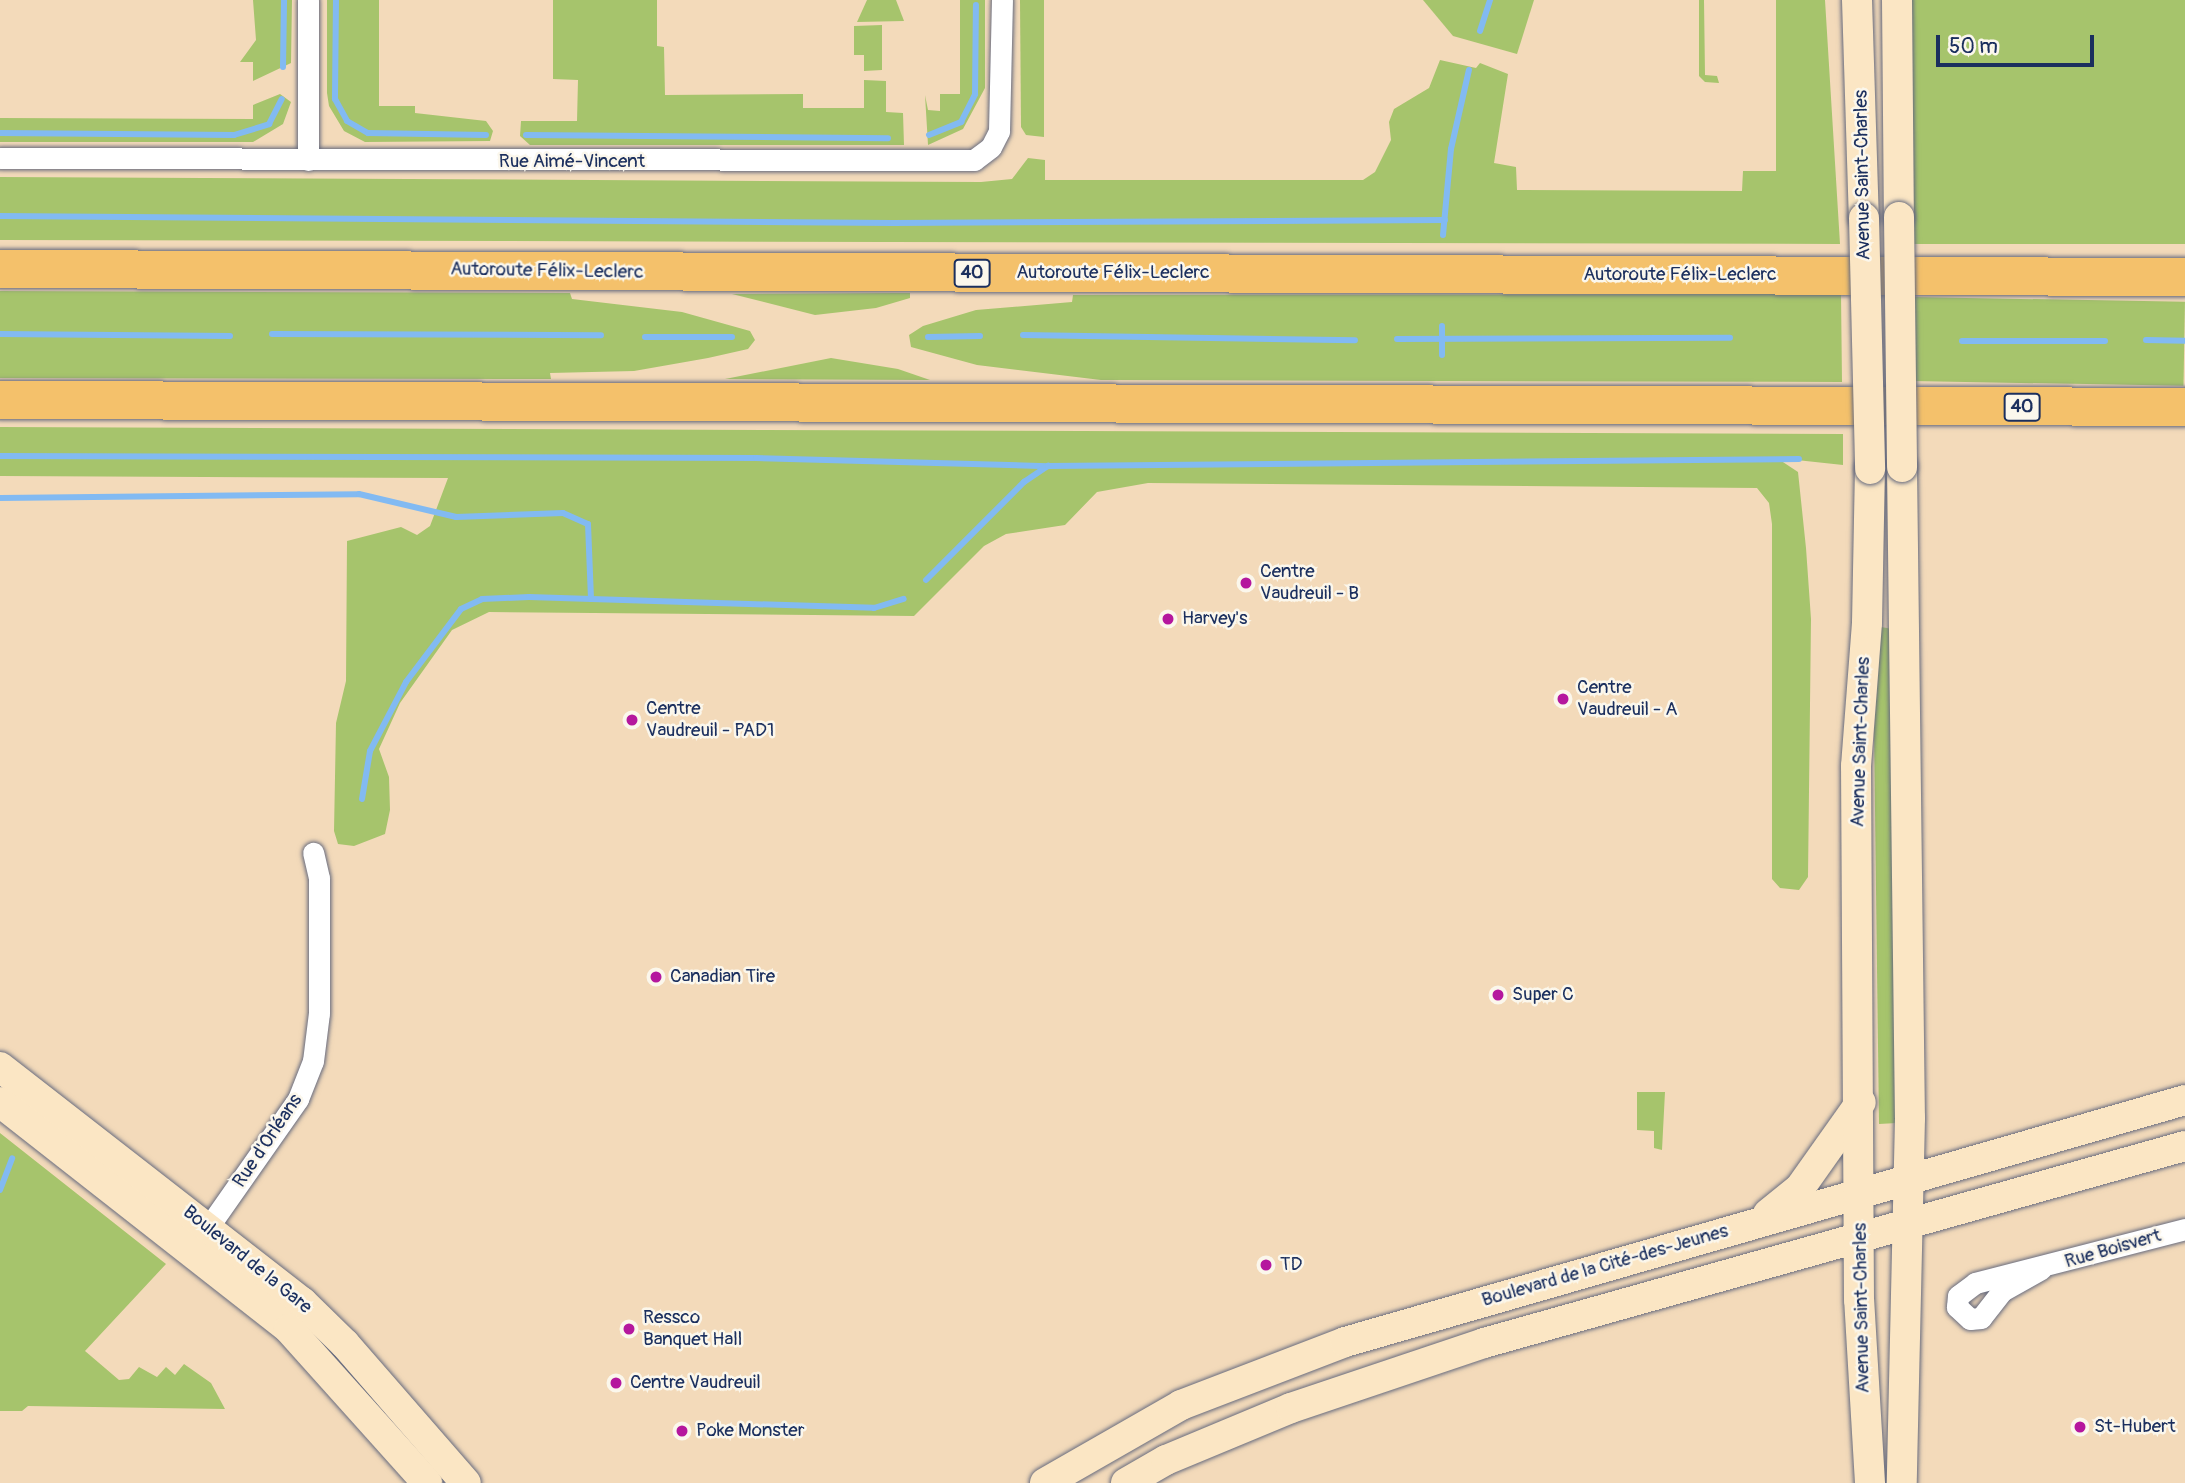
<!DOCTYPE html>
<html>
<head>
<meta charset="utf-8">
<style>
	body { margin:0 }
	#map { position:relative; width:2185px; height:1483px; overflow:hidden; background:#f3daba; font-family:Pangolin,sans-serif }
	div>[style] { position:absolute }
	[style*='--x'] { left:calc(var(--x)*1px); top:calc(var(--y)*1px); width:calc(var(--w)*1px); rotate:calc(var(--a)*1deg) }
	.green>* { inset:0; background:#a6c46c; transform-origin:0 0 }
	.stream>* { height:6px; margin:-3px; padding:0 3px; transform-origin:3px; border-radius:3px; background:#82baf2 }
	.roads { filter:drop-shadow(0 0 2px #676b7e) drop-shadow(0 0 2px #676b7e) }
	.street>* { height:21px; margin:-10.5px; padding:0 10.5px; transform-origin:10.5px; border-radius:10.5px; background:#fff }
	.secondary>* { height:30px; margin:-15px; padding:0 15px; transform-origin:15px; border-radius:15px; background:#fbe6c4 }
	.highway>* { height:38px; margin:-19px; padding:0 19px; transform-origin:19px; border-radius:19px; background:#f4c16b }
	.bridges { filter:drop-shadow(0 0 2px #676b7e) drop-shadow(0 0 2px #676b7e) }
	.secondary-bridge>* { height:30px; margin:-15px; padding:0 15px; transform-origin:15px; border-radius:15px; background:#fbe6c4 }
	.dots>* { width:19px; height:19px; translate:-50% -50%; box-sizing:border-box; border:4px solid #fbf7ec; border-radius:50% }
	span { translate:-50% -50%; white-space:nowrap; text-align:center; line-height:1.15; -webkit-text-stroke:5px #fbf7ec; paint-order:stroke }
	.shield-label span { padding:2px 5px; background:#fbf7ec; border:2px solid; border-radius:5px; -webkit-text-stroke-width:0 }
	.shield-label { font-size:18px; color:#1b2f5e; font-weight:700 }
	.street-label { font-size:19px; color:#1b2f5e }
	.poi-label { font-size:19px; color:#1b2f5e }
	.left { translate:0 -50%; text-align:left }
	.scale { position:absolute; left:1936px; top:35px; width:158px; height:32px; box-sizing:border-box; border:4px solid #1b2f5e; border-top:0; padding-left:9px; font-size:21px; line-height:24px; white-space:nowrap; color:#1b2f5e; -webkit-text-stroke:5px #fbf7ec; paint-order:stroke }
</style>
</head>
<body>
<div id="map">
	<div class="green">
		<div style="clip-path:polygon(253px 0,292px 0,291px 63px,253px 81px,253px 62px,240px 62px,256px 40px)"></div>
		<div style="clip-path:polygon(327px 0,379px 0,379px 106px,415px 106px,415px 113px,486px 121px,493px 131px,490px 141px,365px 142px,344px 131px,329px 106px,327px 93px)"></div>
		<div style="clip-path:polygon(553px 0,657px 0,657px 46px,664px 47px,665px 95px,803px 94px,803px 108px,864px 108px,864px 80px,886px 81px,886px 112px,903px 113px,904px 145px,530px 145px,520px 136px,521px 121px,577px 121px,578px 80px,553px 79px)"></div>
		<div style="clip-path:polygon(867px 0,896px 0,904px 21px,857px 22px)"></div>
		<div style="clip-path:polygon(960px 0,985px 0,985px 88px,963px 129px,928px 145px,925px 95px,928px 110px,940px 111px,940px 94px,960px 94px)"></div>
		<div style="clip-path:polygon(1020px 0,1044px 0,1044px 137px,1026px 135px,1021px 127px)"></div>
		<div style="clip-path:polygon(1423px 0,1534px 0,1517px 54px,1453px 36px)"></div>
		<div style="clip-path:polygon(1699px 0,1704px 0,1705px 75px,1717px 76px,1719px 83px,1705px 82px,1699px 76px)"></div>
		<div style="clip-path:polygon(1776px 0,1825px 0,1840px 244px,0 240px,0 177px,981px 182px,1012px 179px,1028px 158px,1045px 160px,1045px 180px,1363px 180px,1375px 172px,1391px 140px,1389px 122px,1394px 109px,1429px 88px,1440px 60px,1476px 68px,1480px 63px,1508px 74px,1494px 163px,1516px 167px,1517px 190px,1742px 191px,1743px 171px,1776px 171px)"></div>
		<div style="left:1912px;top:0;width:273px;height:244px"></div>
		<div style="clip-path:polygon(882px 25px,882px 70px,864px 71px,864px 55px,854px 55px,854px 26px)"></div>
		<div style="clip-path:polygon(280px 94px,291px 102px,283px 124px,253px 142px,0 142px,0 118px,253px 119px,253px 105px)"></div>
		<div style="clip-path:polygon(0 291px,570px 293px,572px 299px,682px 312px,750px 331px,755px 340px,748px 349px,708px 358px,634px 371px,550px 373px,551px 379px,0 378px)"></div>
		<div style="clip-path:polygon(896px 293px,910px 293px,910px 298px,876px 308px,815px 315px,732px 294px)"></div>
		<div style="clip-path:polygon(1841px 294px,1842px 382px,1101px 380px,977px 365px,911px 347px,909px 335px,923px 326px,976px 310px,1072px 302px,1073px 295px)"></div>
		<div style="left:1912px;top:297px;width:273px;height:84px;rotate:1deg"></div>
		<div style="clip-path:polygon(831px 358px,898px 369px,930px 380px,725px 379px)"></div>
		<div style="clip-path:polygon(0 427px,1843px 434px,1843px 465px,1777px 458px,1798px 472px,1806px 548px,1811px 619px,1808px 877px,1799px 890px,1780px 888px,1772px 879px,1772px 524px,1769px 503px,1757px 488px,1148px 483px,1097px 492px,1065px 525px,1006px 534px,984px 546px,914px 616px,489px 612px,452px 630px,400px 703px,379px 749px,389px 777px,390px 810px,385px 834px,354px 846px,338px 844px,334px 831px,336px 723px,346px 681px,347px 541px,401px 527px,417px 535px,430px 526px,448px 478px,0 476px)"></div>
		<div style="clip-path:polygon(1881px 627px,1893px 629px,1897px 1123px,1879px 1124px,1874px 730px)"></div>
		<div style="clip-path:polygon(1637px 1092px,1665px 1092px,1662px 1150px,1654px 1148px,1654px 1131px,1637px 1130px)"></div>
		<div style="clip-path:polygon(0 1133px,166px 1264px,85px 1351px,119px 1380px,129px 1379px,139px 1367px,157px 1377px,166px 1367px,175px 1375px,184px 1364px,211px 1383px,225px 1409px,28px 1406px,22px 1411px,0 1411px)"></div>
	</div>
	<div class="stream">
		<div style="--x:336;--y:0;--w:99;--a:90.6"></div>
		<div style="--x:335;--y:99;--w:25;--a:61"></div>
		<div style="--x:347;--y:121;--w:24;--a:30"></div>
		<div style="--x:368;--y:133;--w:118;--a:1"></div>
		<div style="--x:1480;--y:31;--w:33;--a:-72"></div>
		<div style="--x:283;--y:67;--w:67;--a:-89.1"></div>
		<div style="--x:0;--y:133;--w:234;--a:0.5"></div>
		<div style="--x:234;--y:135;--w:37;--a:-17"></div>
		<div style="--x:269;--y:124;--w:28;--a:-63"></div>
		<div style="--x:526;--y:135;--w:362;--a:0.5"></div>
		<div style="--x:929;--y:135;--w:35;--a:-22"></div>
		<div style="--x:961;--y:122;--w:31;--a:-63"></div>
		<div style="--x:975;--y:94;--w:89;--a:-89.4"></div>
		<div style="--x:0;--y:216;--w:893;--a:0.45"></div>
		<div style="--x:893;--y:223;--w:552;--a:-0.31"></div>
		<div style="--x:1443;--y:235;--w:86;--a:-84.7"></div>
		<div style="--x:1451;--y:149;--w:81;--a:-77.2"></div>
		<div style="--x:0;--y:334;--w:230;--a:0.5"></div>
		<div style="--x:272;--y:334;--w:329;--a:0.2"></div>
		<div style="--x:1023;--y:335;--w:332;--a:0.9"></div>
		<div style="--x:645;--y:337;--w:87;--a:0"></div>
		<div style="--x:928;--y:337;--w:52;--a:-1.1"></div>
		<div style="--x:1397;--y:339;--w:333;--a:-0.2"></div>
		<div style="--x:2146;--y:340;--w:39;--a:1"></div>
		<div style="--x:1962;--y:341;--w:143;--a:0"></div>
		<div style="--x:1442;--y:355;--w:29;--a:-90"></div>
		<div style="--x:0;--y:456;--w:756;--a:0.15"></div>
		<div style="--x:756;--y:458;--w:292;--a:1.6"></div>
		<div style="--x:0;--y:498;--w:359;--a:-0.6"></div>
		<div style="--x:359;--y:494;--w:100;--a:13.3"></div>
		<div style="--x:456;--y:517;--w:107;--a:-2.1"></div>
		<div style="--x:563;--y:513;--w:27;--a:24"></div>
		<div style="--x:588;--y:524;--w:75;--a:87.7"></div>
		<div style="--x:926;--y:580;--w:139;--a:-45"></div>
		<div style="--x:1024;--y:482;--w:29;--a:-34"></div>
		<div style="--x:1048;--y:466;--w:751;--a:-0.53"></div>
		<div style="--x:362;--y:799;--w:49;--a:-80.5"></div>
		<div style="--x:370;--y:751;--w:78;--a:-62.4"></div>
		<div style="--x:406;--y:682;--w:91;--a:-53"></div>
		<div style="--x:461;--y:609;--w:23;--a:-25"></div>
		<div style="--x:482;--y:599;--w:47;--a:-2.4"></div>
		<div style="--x:529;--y:597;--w:345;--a:1.8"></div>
		<div style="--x:874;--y:608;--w:31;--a:-17"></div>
		<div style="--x:0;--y:1190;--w:34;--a:-69"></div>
	</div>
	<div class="roads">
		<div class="street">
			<div style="--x:0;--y:158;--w:974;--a:0.12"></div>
			<div style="--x:974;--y:160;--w:21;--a:-37"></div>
			<div style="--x:991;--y:147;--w:18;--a:-63"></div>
			<div style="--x:999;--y:131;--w:131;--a:-88.7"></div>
			<div style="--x:308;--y:160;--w:160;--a:-90"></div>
			<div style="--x:200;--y:1239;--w:171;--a:-55"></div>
			<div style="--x:298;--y:1099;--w:41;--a:-68.5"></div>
			<div style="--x:313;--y:1061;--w:48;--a:-82.9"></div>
			<div style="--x:319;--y:1013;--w:135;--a:-90"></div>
			<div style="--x:319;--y:878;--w:26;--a:-103"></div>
			<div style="--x:2041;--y:1269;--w:45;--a:150.6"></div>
			<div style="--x:2002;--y:1291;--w:34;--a:128"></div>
			<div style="--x:1981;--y:1318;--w:11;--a:175"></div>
			<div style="--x:1970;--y:1319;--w:18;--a:-137"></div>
			<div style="--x:1957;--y:1307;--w:11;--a:-85"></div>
			<div style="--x:1958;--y:1296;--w:21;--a:-37"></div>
			<div style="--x:1975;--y:1283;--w:217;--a:-14.4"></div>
		</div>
		<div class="secondary">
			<div style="--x:1857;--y:0;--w:218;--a:88.2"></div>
			<div style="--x:1897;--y:0;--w:217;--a:89.5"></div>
			<div style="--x:1902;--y:467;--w:651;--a:89.3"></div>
			<div style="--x:1910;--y:1118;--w:365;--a:91.3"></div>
			<div style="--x:0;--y:1067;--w:383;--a:37.9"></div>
			<div style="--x:302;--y:1302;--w:60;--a:44.3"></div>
			<div style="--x:345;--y:1344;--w:184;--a:49"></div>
			<div style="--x:0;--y:1102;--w:367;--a:38.1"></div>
			<div style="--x:289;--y:1329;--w:207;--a:48.1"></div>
			<div style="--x:1768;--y:1214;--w:41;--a:-39.1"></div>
			<div style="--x:1800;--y:1188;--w:105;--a:-54.7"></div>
			<div style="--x:1045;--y:1483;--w:157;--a:-29.8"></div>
			<div style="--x:1181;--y:1405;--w:176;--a:-21"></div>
			<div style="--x:1345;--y:1342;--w:874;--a:-16.07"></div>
			<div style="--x:1126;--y:1483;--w:46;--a:-29.9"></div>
			<div style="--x:1166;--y:1460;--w:135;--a:-22.6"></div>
			<div style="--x:1291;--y:1408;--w:204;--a:-18.6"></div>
			<div style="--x:1484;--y:1343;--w:728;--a:-15.7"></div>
			<div style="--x:1870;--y:1483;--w:183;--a:-93.4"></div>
			<div style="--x:1859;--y:1300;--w:534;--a:-90.32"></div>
			<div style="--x:1856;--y:766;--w:143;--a:-85.6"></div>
			<div style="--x:1867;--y:623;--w:154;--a:-88.9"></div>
		</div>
		<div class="highway">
			<div style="--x:0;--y:269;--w:2185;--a:0.21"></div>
			<div style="--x:0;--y:400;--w:2185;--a:0.18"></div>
		</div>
	</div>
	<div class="bridges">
		<div class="secondary-bridge">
			<div style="--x:1899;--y:217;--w:250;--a:89.3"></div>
			<div style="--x:1864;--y:218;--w:251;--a:88.6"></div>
		</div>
	</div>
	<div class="dots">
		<div style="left:1246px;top:583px;background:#b5179e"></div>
		<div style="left:1168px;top:619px;background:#b5179e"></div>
		<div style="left:1563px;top:699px;background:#b5179e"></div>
		<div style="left:632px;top:720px;background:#b5179e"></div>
		<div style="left:656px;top:977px;background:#b5179e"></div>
		<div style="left:1498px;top:995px;background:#b5179e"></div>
		<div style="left:1266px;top:1265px;background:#b5179e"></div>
		<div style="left:629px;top:1329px;background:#b5179e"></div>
		<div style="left:616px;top:1383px;background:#b5179e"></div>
		<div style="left:2080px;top:1427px;background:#b5179e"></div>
		<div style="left:682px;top:1431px;background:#b5179e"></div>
	</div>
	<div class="shield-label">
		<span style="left:972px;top:273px">40</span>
		<span style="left:2022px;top:407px">40</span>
	</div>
	<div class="street-label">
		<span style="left:572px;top:162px">Rue Aimé-Vincent</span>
		<span style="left:1863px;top:175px;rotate:-91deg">Avenue Saint-Charles</span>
		<span style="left:547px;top:271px;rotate:1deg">Autoroute Félix-Leclerc</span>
		<span style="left:1113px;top:273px">Autoroute Félix-Leclerc</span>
		<span style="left:1680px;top:275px">Autoroute Félix-Leclerc</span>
		<span style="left:1861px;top:742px;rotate:-88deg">Avenue Saint-Charles</span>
		<span style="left:268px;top:1141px;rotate:-56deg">Rue d'Orléans</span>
		<span style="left:2113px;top:1249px;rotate:-16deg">Rue Boisvert</span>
		<span style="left:247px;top:1260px;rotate:39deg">Boulevard de la Gare</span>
		<span style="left:1605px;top:1266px;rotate:-16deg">Boulevard de la Cité-des-Jeunes</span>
		<span style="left:1862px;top:1308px;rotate:-91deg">Avenue Saint-Charles</span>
	</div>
	<div class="poi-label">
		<span class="left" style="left:1260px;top:583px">Centre<br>Vaudreuil - B</span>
		<span class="left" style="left:1182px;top:619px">Harvey's</span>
		<span class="left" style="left:1577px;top:699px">Centre<br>Vaudreuil - A</span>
		<span class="left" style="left:646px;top:720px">Centre<br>Vaudreuil - PAD1</span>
		<span class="left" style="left:670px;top:977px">Canadian Tire</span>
		<span class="left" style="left:1512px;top:995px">Super C</span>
		<span class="left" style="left:1280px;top:1265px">TD</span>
		<span class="left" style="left:643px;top:1329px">Ressco<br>Banquet Hall</span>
		<span class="left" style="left:630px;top:1383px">Centre Vaudreuil</span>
		<span class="left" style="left:2094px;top:1427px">St-Hubert</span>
		<span class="left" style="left:696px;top:1431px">Poke Monster</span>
	</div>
	<div class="scale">50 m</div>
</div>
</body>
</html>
